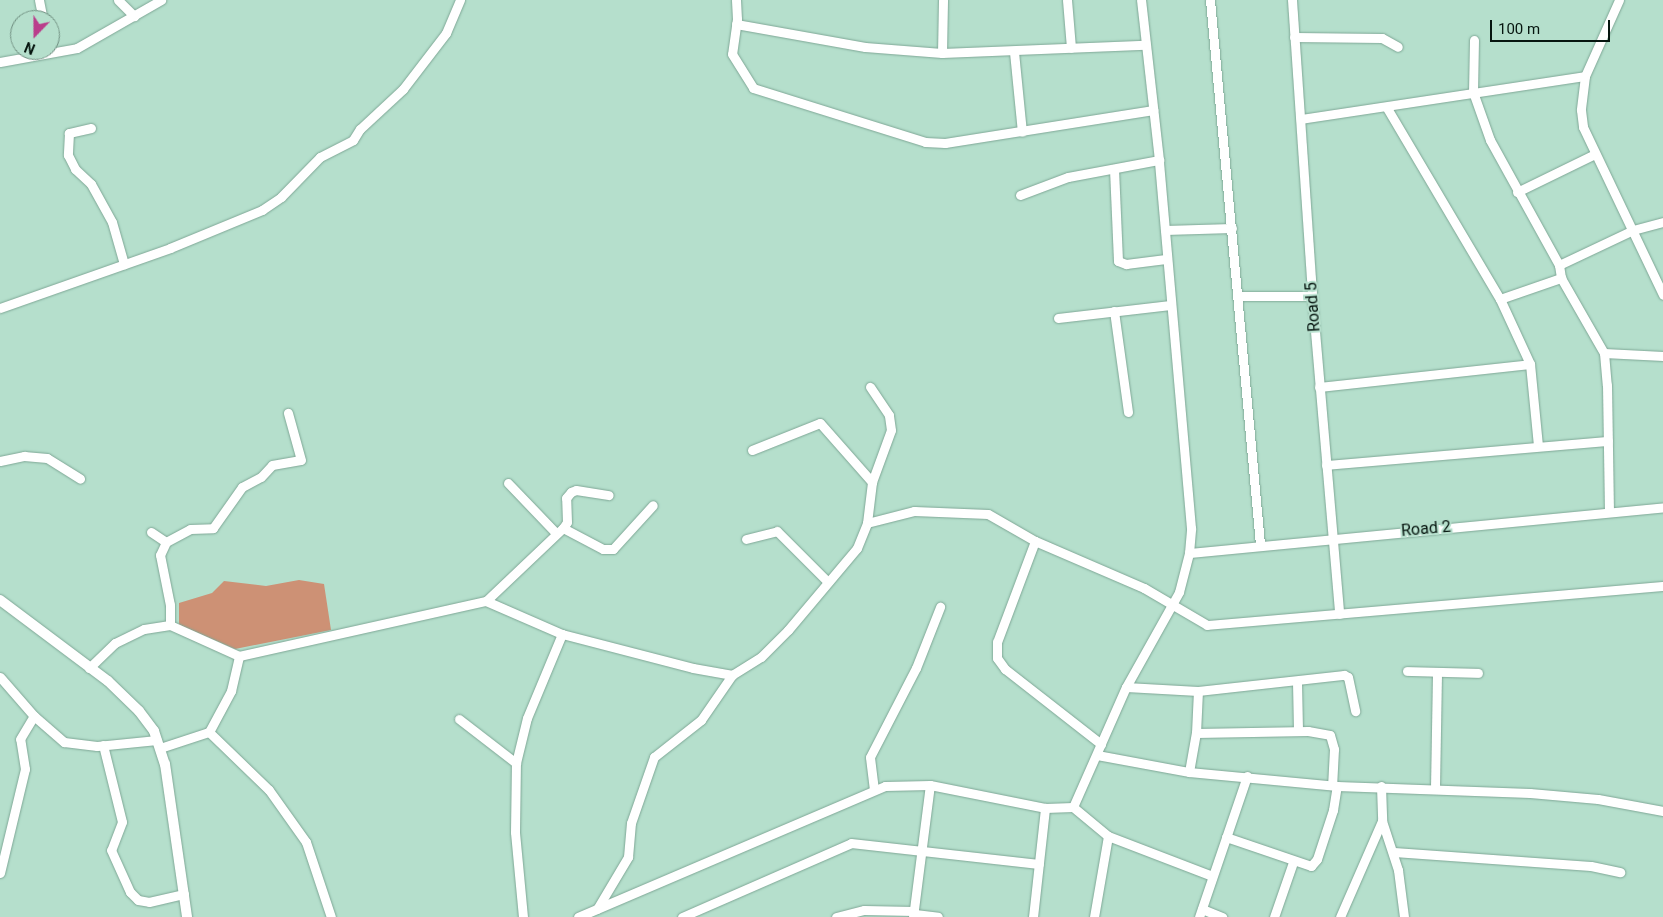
<!DOCTYPE html>
<html>
<head>
<meta charset="utf-8">
<style>
	body { margin:0 }
	#map { position:relative; width:1663px; height:917px; overflow:hidden; background:#b5dfcc; font-family:Roboto,sans-serif }
	div>[style] { position:absolute }
	[style*='--x'] { left:calc(var(--x)*1px); top:calc(var(--y)*1px); width:calc(var(--w)*1px); rotate:calc(var(--a)*1deg) }
	.forest>* { inset:0; background:#cd9175 }
	.roads { filter:drop-shadow(0 0 1px #7fa796) drop-shadow(0 0 1px #7fa796) }
	.minor>* { height:9px; margin:-4.5px; padding:0 4.5px; transform-origin:4.5px; border-radius:4.5px; background:#fff }
	.tertiary>* { height:10px; margin:-5px; padding:0 5px; transform-origin:5px; border-radius:5px; background:#fff }
	span { translate:-50% -50%; white-space:nowrap; text-align:center; line-height:1.15; -webkit-text-stroke:4px #b5dfcc; paint-order:stroke }
	.street-label { font-size:16px; color:#06150f }
	.north { position:absolute; left:10px; top:10px; width:50px; height:50px; box-sizing:border-box; background:#b5dfcc; border:1px solid #6f8e80; border-radius:50%; rotate:202deg; font-size:14px; font-weight:700; line-height:20px; text-align:center; color:#06150f }
	.north::after { content:''; display:block; margin:auto; width:18px; height:22px; background:#ba3d8b; clip-path:polygon(50% 0,100% 100%,50% 72%,0 100%) }
	.scale { position:absolute; left:1490px; top:20px; width:120px; height:22px; box-sizing:border-box; border:2px solid #06150f; border-top:0; padding-left:6px; font-size:15px; line-height:18px; white-space:nowrap; color:#06150f; -webkit-text-stroke:4px #b5dfcc; paint-order:stroke }
</style>
</head>
<body>
<div id="map">
	<div class="forest">
		<div style="clip-path:polygon(299px 580px,324px 584px,331px 630px,235px 649px,179px 625px,179px 603px,212px 593px,224px 581px,266px 586px)"></div>
	</div>
	<div class="roads">
		<div class="minor">
			<div style="--x:39;--y:0;--w:20;--a:79"></div>
			<div style="--x:118;--y:0;--w:23;--a:45"></div>
			<div style="--x:736;--y:0;--w:19;--a:87"></div>
			<div style="--x:737;--y:19;--w:35;--a:98"></div>
			<div style="--x:732;--y:54;--w:40;--a:58"></div>
			<div style="--x:753;--y:88;--w:180;--a:17.4"></div>
			<div style="--x:925;--y:142;--w:20;--a:3"></div>
			<div style="--x:945;--y:143;--w:211;--a:-9"></div>
			<div style="--x:1067;--y:0;--w:48;--a:85.2"></div>
			<div style="--x:1210;--y:0;--w:546;--a:84.75"></div>
			<div style="--x:1292;--y:0;--w:297;--a:86.1"></div>
			<div style="--x:1312;--y:296;--w:319;--a:85.1"></div>
			<div style="--x:1619;--y:0;--w:83;--a:114.1"></div>
			<div style="--x:1585;--y:76;--w:34;--a:97"></div>
			<div style="--x:1581;--y:110;--w:17;--a:83"></div>
			<div style="--x:1583;--y:127;--w:186;--a:64.5"></div>
			<div style="--x:736;--y:24;--w:131;--a:10.1"></div>
			<div style="--x:865;--y:47;--w:77;--a:4.5"></div>
			<div style="--x:942;--y:53;--w:203;--a:-2.3"></div>
			<div style="--x:1294;--y:37;--w:88;--a:0.7"></div>
			<div style="--x:1382;--y:38;--w:18;--a:29"></div>
			<div style="--x:1474;--y:40;--w:52;--a:91.1"></div>
			<div style="--x:1473;--y:92;--w:51;--a:70.5"></div>
			<div style="--x:1490;--y:140;--w:143;--a:61.1"></div>
			<div style="--x:1559;--y:265;--w:13;--a:81"></div>
			<div style="--x:1561;--y:278;--w:86;--a:60.2"></div>
			<div style="--x:1604;--y:353;--w:32;--a:85"></div>
			<div style="--x:1607;--y:385;--w:127;--a:89.1"></div>
			<div style="--x:1014;--y:52;--w:80;--a:84.3"></div>
			<div style="--x:942;--y:53;--w:53;--a:-88.9"></div>
			<div style="--x:0;--y:62;--w:78;--a:-10.3"></div>
			<div style="--x:77;--y:48;--w:97;--a:-29.7"></div>
			<div style="--x:1387;--y:108;--w:222;--a:59.4"></div>
			<div style="--x:1500;--y:299;--w:72;--a:65.2"></div>
			<div style="--x:1530;--y:364;--w:81;--a:84.4"></div>
			<div style="--x:1301;--y:119;--w:287;--a:-8.6"></div>
			<div style="--x:91;--y:128;--w:23;--a:167"></div>
			<div style="--x:69;--y:133;--w:22;--a:93"></div>
			<div style="--x:68;--y:155;--w:16;--a:63"></div>
			<div style="--x:75;--y:169;--w:22;--a:43"></div>
			<div style="--x:91;--y:184;--w:43;--a:61.1"></div>
			<div style="--x:112;--y:222;--w:44;--a:74.1"></div>
			<div style="--x:1114;--y:169;--w:92;--a:87.5"></div>
			<div style="--x:1118;--y:261;--w:9;--a:21"></div>
			<div style="--x:1126;--y:264;--w:40;--a:-7.1"></div>
			<div style="--x:1517;--y:192;--w:85;--a:-26"></div>
			<div style="--x:1020;--y:195;--w:51;--a:-20.6"></div>
			<div style="--x:1068;--y:177;--w:93;--a:-10.6"></div>
			<div style="--x:1165;--y:230;--w:67;--a:-1.7"></div>
			<div style="--x:1559;--y:265;--w:82;--a:-25.3"></div>
			<div style="--x:1633;--y:230;--w:31;--a:-15"></div>
			<div style="--x:1239;--y:296;--w:73;--a:0"></div>
			<div style="--x:1500;--y:299;--w:65;--a:-19"></div>
			<div style="--x:0;--y:308;--w:180;--a:-19.4"></div>
			<div style="--x:170;--y:248;--w:100;--a:-22.4"></div>
			<div style="--x:262;--y:210;--w:23;--a:-34"></div>
			<div style="--x:281;--y:197;--w:56;--a:-45.7"></div>
			<div style="--x:320;--y:157;--w:37;--a:-27"></div>
			<div style="--x:353;--y:140;--w:13;--a:-58"></div>
			<div style="--x:360;--y:129;--w:59;--a:-42.9"></div>
			<div style="--x:403;--y:89;--w:71;--a:-52.5"></div>
			<div style="--x:446;--y:33;--w:36;--a:-67"></div>
			<div style="--x:1114;--y:311;--w:102;--a:82.1"></div>
			<div style="--x:1058;--y:318;--w:113;--a:-6.6"></div>
			<div style="--x:1604;--y:353;--w:59;--a:2.9"></div>
			<div style="--x:1319;--y:387;--w:212;--a:-6.2"></div>
			<div style="--x:752;--y:450;--w:73;--a:-21.7"></div>
			<div style="--x:820;--y:423;--w:79;--a:48.6"></div>
			<div style="--x:0;--y:461;--w:25;--a:-12"></div>
			<div style="--x:24;--y:456;--w:23;--a:5"></div>
			<div style="--x:47;--y:458;--w:39;--a:32"></div>
			<div style="--x:1326;--y:465;--w:283;--a:-4.9"></div>
			<div style="--x:508;--y:483;--w:68;--a:46.2"></div>
			<div style="--x:867;--y:523;--w:49;--a:-14.3"></div>
			<div style="--x:914;--y:511;--w:74;--a:2.3"></div>
			<div style="--x:988;--y:514;--w:54;--a:29.9"></div>
			<div style="--x:1035;--y:541;--w:119;--a:23.3"></div>
			<div style="--x:1144;--y:588;--w:73;--a:30.4"></div>
			<div style="--x:1207;--y:625;--w:458;--a:-4.9"></div>
			<div style="--x:563;--y:528;--w:45;--a:27.7"></div>
			<div style="--x:603;--y:549;--w:10;--a:0"></div>
			<div style="--x:613;--y:549;--w:59;--a:-47.7"></div>
			<div style="--x:151;--y:532;--w:18;--a:34"></div>
			<div style="--x:746;--y:539;--w:32;--a:-14"></div>
			<div style="--x:777;--y:531;--w:72;--a:45"></div>
			<div style="--x:1035;--y:541;--w:108;--a:110.6"></div>
			<div style="--x:997;--y:642;--w:16;--a:90"></div>
			<div style="--x:997;--y:658;--w:14;--a:54"></div>
			<div style="--x:1005;--y:669;--w:122;--a:38"></div>
			<div style="--x:1189;--y:553;--w:476;--a:-5.5"></div>
			<div style="--x:486;--y:601;--w:83;--a:23.5"></div>
			<div style="--x:562;--y:634;--w:135;--a:14.5"></div>
			<div style="--x:693;--y:668;--w:40;--a:10"></div>
			<div style="--x:170;--y:625;--w:20;--a:-90"></div>
			<div style="--x:170;--y:605;--w:51;--a:-101.3"></div>
			<div style="--x:160;--y:555;--w:14;--a:-65"></div>
			<div style="--x:166;--y:542;--w:27;--a:-28"></div>
			<div style="--x:190;--y:529;--w:23;--a:-2"></div>
			<div style="--x:213;--y:528;--w:50;--a:-54.7"></div>
			<div style="--x:242;--y:487;--w:21;--a:-28"></div>
			<div style="--x:261;--y:477;--w:16;--a:-47"></div>
			<div style="--x:272;--y:465;--w:29;--a:-10"></div>
			<div style="--x:301;--y:460;--w:49;--a:-105.5"></div>
			<div style="--x:89;--y:668;--w:36;--a:-44"></div>
			<div style="--x:115;--y:643;--w:32;--a:-26"></div>
			<div style="--x:144;--y:629;--w:26;--a:-9"></div>
			<div style="--x:170;--y:625;--w:76;--a:24.2"></div>
			<div style="--x:239;--y:656;--w:253;--a:-12.6"></div>
			<div style="--x:486;--y:601;--w:106;--a:-43.5"></div>
			<div style="--x:563;--y:528;--w:7;--a:-56"></div>
			<div style="--x:567;--y:522;--w:24;--a:-92"></div>
			<div style="--x:566;--y:498;--w:8;--a:-50"></div>
			<div style="--x:571;--y:492;--w:5;--a:-22"></div>
			<div style="--x:576;--y:490;--w:33;--a:9"></div>
			<div style="--x:1407;--y:671;--w:71;--a:1.6"></div>
			<div style="--x:0;--y:677;--w:52;--a:48.9"></div>
			<div style="--x:34;--y:716;--w:40;--a:41"></div>
			<div style="--x:64;--y:742;--w:33;--a:7"></div>
			<div style="--x:97;--y:746;--w:60;--a:-5.7"></div>
			<div style="--x:1297;--y:682;--w:49;--a:88.8"></div>
			<div style="--x:1126;--y:687;--w:72;--a:3.2"></div>
			<div style="--x:1198;--y:691;--w:147;--a:-6.3"></div>
			<div style="--x:1344;--y:675;--w:4;--a:27"></div>
			<div style="--x:1348;--y:677;--w:35;--a:78"></div>
			<div style="--x:459;--y:719;--w:72;--a:37.7"></div>
			<div style="--x:209;--y:732;--w:83;--a:44"></div>
			<div style="--x:269;--y:790;--w:64;--a:54.6"></div>
			<div style="--x:306;--y:842;--w:79;--a:71.6"></div>
			<div style="--x:1196;--y:733;--w:112;--a:-1"></div>
			<div style="--x:1308;--y:731;--w:22;--a:10"></div>
			<div style="--x:1330;--y:735;--w:15;--a:74"></div>
			<div style="--x:1334;--y:749;--w:36;--a:93"></div>
			<div style="--x:103;--y:745;--w:79;--a:76.1"></div>
			<div style="--x:122;--y:822;--w:30;--a:111"></div>
			<div style="--x:111;--y:850;--w:46;--a:65.7"></div>
			<div style="--x:130;--y:892;--w:11;--a:45"></div>
			<div style="--x:138;--y:900;--w:11;--a:10"></div>
			<div style="--x:149;--y:902;--w:36;--a:-13"></div>
			<div style="--x:160;--y:748;--w:52;--a:-18.1"></div>
			<div style="--x:209;--y:732;--w:47;--a:-61.8"></div>
			<div style="--x:231;--y:691;--w:36;--a:-77"></div>
			<div style="--x:1097;--y:755;--w:94;--a:10.5"></div>
			<div style="--x:1189;--y:772;--w:149;--a:5.4"></div>
			<div style="--x:1337;--y:786;--w:193;--a:2.1"></div>
			<div style="--x:1530;--y:793;--w:68;--a:5"></div>
			<div style="--x:1598;--y:799;--w:66;--a:10.5"></div>
			<div style="--x:1189;--y:772;--w:40;--a:-80"></div>
			<div style="--x:1196;--y:733;--w:42;--a:-87.3"></div>
			<div style="--x:1381;--y:786;--w:35;--a:88"></div>
			<div style="--x:1382;--y:821;--w:52;--a:71.9"></div>
			<div style="--x:1398;--y:870;--w:47;--a:82.7"></div>
			<div style="--x:1435;--y:788;--w:116;--a:-89"></div>
			<div style="--x:874;--y:790;--w:33;--a:-97"></div>
			<div style="--x:870;--y:757;--w:100;--a:-62.7"></div>
			<div style="--x:916;--y:668;--w:66;--a:-68.5"></div>
			<div style="--x:1073;--y:807;--w:45;--a:39.6"></div>
			<div style="--x:1108;--y:836;--w:111;--a:21"></div>
			<div style="--x:1226;--y:837;--w:90;--a:18.8"></div>
			<div style="--x:1311;--y:866;--w:9;--a:-49"></div>
			<div style="--x:1317;--y:859;--w:52;--a:-71.9"></div>
			<div style="--x:1333;--y:810;--w:24;--a:-81"></div>
			<div style="--x:1394;--y:852;--w:197;--a:4.1"></div>
			<div style="--x:1591;--y:866;--w:30;--a:12"></div>
			<div style="--x:0;--y:873;--w:107;--a:-76.5"></div>
			<div style="--x:25;--y:769;--w:30;--a:-99"></div>
			<div style="--x:20;--y:739;--w:27;--a:-59"></div>
			<div style="--x:597;--y:909;--w:61;--a:-59.2"></div>
			<div style="--x:628;--y:857;--w:34;--a:-85"></div>
			<div style="--x:631;--y:823;--w:70;--a:-70.8"></div>
			<div style="--x:654;--y:757;--w:60;--a:-38.2"></div>
			<div style="--x:701;--y:720;--w:55;--a:-55.4"></div>
			<div style="--x:732;--y:675;--w:34;--a:-32"></div>
			<div style="--x:761;--y:657;--w:38;--a:-45"></div>
			<div style="--x:788;--y:630;--w:107;--a:-49.9"></div>
			<div style="--x:857;--y:548;--w:27;--a:-68"></div>
			<div style="--x:867;--y:523;--w:41;--a:-83"></div>
			<div style="--x:872;--y:482;--w:55;--a:-69.9"></div>
			<div style="--x:891;--y:430;--w:15;--a:-98"></div>
			<div style="--x:889;--y:415;--w:34;--a:-124"></div>
			<div style="--x:1202;--y:909;--w:22;--a:22"></div>
			<div style="--x:523;--y:917;--w:85;--a:-95.4"></div>
			<div style="--x:515;--y:832;--w:69;--a:-89.2"></div>
			<div style="--x:516;--y:763;--w:46;--a:-76.3"></div>
			<div style="--x:527;--y:718;--w:91;--a:-67.4"></div>
			<div style="--x:578;--y:917;--w:334;--a:-23.1"></div>
			<div style="--x:885;--y:786;--w:45;--a:-1.3"></div>
			<div style="--x:930;--y:785;--w:117;--a:11.3"></div>
			<div style="--x:1045;--y:808;--w:28;--a:-2"></div>
			<div style="--x:1073;--y:807;--w:131;--a:-66.2"></div>
			<div style="--x:1126;--y:687;--w:109;--a:-60.8"></div>
			<div style="--x:1179;--y:592;--w:40;--a:-75.6"></div>
			<div style="--x:1189;--y:553;--w:25;--a:-85"></div>
			<div style="--x:1191;--y:528;--w:369;--a:-95"></div>
			<div style="--x:1159;--y:160;--w:161;--a:-96.4"></div>
			<div style="--x:682;--y:917;--w:184;--a:-23.6"></div>
			<div style="--x:851;--y:843;--w:189;--a:6.4"></div>
			<div style="--x:836;--y:917;--w:29;--a:-14"></div>
			<div style="--x:864;--y:910;--w:50;--a:1.1"></div>
			<div style="--x:914;--y:911;--w:3;--a:72"></div>
			<div style="--x:915;--y:914;--w:23;--a:7"></div>
			<div style="--x:913;--y:917;--w:133;--a:-82.7"></div>
			<div style="--x:1033;--y:917;--w:110;--a:-83.7"></div>
			<div style="--x:1094;--y:917;--w:82;--a:-80.2"></div>
			<div style="--x:1199;--y:917;--w:149;--a:-71.2"></div>
			<div style="--x:1274;--y:917;--w:58;--a:-70.9"></div>
			<div style="--x:1340;--y:917;--w:105;--a:-66.4"></div>
		</div>
		<div class="tertiary">
			<div style="--x:0;--y:600;--w:135;--a:36.9"></div>
			<div style="--x:108;--y:681;--w:43;--a:44.1"></div>
			<div style="--x:139;--y:711;--w:25;--a:53"></div>
			<div style="--x:154;--y:731;--w:35;--a:72"></div>
			<div style="--x:165;--y:764;--w:155;--a:81.8"></div>
		</div>
	</div>
	<div class="street-label">
		<span style="left:1313px;top:307px;rotate:-94deg">Road 5</span>
		<span style="left:1426px;top:529px;rotate:-5deg">Road 2</span>
	</div>
	<div class="north">N</div>
	<div class="scale">100 m</div>
</div>
</body>
</html>
